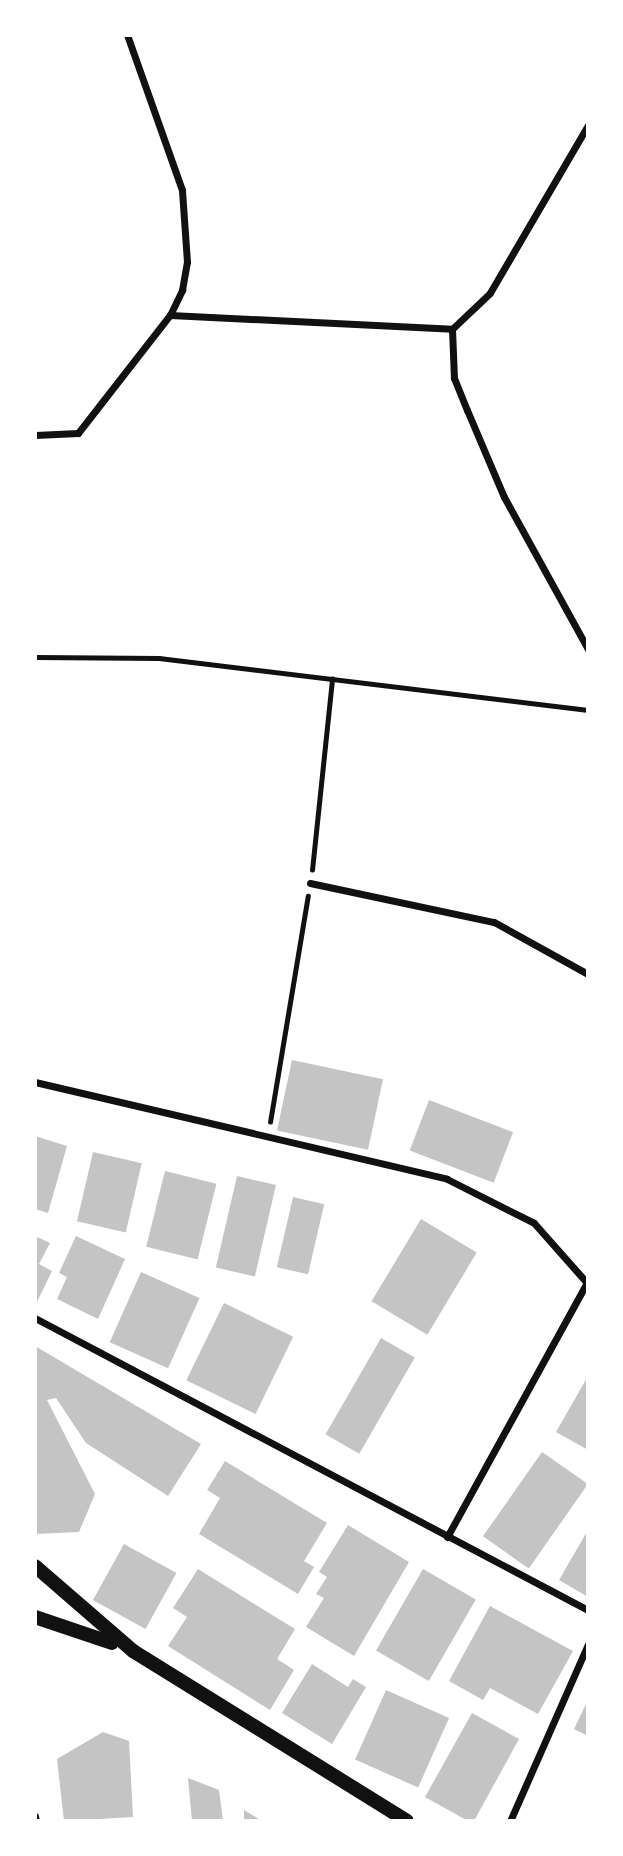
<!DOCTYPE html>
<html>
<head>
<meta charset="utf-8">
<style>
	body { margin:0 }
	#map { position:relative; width:623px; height:1856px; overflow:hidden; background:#fff; font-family:"IBM Plex Sans",sans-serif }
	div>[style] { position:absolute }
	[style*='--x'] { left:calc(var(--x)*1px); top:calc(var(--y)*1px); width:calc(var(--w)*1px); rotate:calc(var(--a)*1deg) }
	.building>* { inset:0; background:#c4c4c4; transform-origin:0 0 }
	.path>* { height:4.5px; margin:-2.25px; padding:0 2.25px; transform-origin:2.25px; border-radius:2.25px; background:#111 }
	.minor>* { height:7px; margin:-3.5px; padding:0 3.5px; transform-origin:3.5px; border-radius:3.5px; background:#111 }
	.secondary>* { height:14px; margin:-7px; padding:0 7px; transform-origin:7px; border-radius:7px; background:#111 }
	span { translate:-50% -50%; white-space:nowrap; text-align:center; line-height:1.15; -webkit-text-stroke:5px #fff; paint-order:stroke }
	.frame { position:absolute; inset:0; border:37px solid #fff; pointer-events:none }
</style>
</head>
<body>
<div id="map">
	<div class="building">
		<div style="left:292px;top:1060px;width:93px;height:72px;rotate:12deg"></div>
		<div style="left:429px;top:1100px;width:90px;height:54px;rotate:21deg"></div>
		<div style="clip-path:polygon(35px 1136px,67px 1146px,48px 1213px,35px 1209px)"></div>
		<div style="left:93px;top:1152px;width:50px;height:71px;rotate:13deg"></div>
		<div style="left:165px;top:1171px;width:53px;height:78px;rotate:14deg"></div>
		<div style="left:237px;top:1176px;width:40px;height:94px;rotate:13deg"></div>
		<div style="left:293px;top:1197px;width:32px;height:72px;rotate:13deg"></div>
		<div style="left:421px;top:1219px;width:65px;height:96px;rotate:31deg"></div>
		<div style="clip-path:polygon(35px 1236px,50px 1243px,39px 1264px,52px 1271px,35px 1306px)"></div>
		<div style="clip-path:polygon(76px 1236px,125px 1259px,98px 1319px,57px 1299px,67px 1277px,59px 1273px)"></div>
		<div style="left:141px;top:1272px;width:64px;height:77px;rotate:24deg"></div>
		<div style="left:224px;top:1303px;width:77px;height:86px;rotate:26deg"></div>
		<div style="left:381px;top:1338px;width:39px;height:111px;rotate:30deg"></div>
		<div style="clip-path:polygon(35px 1346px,201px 1444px,168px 1496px,86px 1443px,56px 1398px,47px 1400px,95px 1494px,79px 1532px,35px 1534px)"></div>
		<div style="clip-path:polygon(588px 1376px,588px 1450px,556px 1432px)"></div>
		<div style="left:542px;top:1452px;width:56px;height:103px;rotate:35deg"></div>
		<div style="clip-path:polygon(225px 1461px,327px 1523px,304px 1561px,314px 1567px,298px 1594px,199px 1534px,220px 1498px,207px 1490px)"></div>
		<div style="clip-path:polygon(348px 1525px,409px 1562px,354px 1656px,306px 1627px,324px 1598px,316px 1594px,327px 1577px,319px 1572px)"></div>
		<div style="clip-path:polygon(588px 1530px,588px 1597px,559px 1580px)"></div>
		<div style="left:124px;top:1544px;width:60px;height:64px;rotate:29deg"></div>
		<div style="clip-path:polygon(198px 1569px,295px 1629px,277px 1659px,294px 1670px,270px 1710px,168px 1646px,187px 1617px,173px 1608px)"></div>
		<div style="left:423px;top:1569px;width:61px;height:94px;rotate:30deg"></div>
		<div style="clip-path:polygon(490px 1606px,573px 1651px,538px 1714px,490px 1688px,483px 1700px,449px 1681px)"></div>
		<div style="clip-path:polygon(312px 1664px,348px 1687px,353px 1679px,366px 1687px,332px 1744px,282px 1713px)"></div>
		<div style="left:386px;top:1690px;width:69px;height:76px;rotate:24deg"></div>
		<div style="clip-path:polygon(588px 1700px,588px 1736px,574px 1729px)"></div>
		<div style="clip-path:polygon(472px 1713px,519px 1739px,474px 1821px,468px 1821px,425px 1797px)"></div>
		<div style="clip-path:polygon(103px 1732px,129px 1741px,133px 1817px,64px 1821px,57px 1759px)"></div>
		<div style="clip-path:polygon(188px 1778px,219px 1790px,223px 1821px,192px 1821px)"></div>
		<div style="clip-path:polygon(244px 1810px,262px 1821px,244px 1821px)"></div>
	</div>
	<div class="path">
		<div style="--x:35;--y:657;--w:124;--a:0.5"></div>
		<div style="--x:159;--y:658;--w:432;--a:6.9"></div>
		<div style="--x:312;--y:870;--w:192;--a:-84"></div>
		<div style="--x:270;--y:1122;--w:229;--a:-80.5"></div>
	</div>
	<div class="minor">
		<div style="--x:588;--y:125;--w:194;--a:120.3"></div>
		<div style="--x:490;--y:293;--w:52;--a:136.5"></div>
		<div style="--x:452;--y:329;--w:49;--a:87.7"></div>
		<div style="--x:454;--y:378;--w:35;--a:68"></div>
		<div style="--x:467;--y:410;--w:95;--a:67"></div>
		<div style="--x:504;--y:497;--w:174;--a:61.1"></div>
		<div style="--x:170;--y:315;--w:282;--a:2.8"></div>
		<div style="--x:35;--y:435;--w:43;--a:-2.7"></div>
		<div style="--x:78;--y:433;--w:150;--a:-52.1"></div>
		<div style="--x:170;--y:315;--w:28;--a:-64"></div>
		<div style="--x:182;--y:290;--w:28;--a:-80"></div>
		<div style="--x:187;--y:262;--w:72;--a:-94"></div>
		<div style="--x:182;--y:190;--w:164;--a:-109.5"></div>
		<div style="--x:310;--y:883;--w:188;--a:12"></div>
		<div style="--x:494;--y:922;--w:107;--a:29"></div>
		<div style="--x:35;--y:1082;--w:423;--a:13.2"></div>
		<div style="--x:447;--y:1179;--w:97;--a:26.8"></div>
		<div style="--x:534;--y:1223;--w:81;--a:48.5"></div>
		<div style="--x:35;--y:1318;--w:625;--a:27.84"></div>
		<div style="--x:447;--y:1537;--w:293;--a:-61.2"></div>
		<div style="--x:35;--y:1816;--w:5;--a:79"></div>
		<div style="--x:510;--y:1821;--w:193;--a:-66.2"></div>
	</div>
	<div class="secondary">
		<div style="--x:35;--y:1566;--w:130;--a:40.9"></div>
		<div style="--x:133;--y:1651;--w:322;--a:31.8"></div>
		<div style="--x:35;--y:1617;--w:81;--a:18.7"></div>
	</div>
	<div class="frame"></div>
</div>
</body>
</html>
